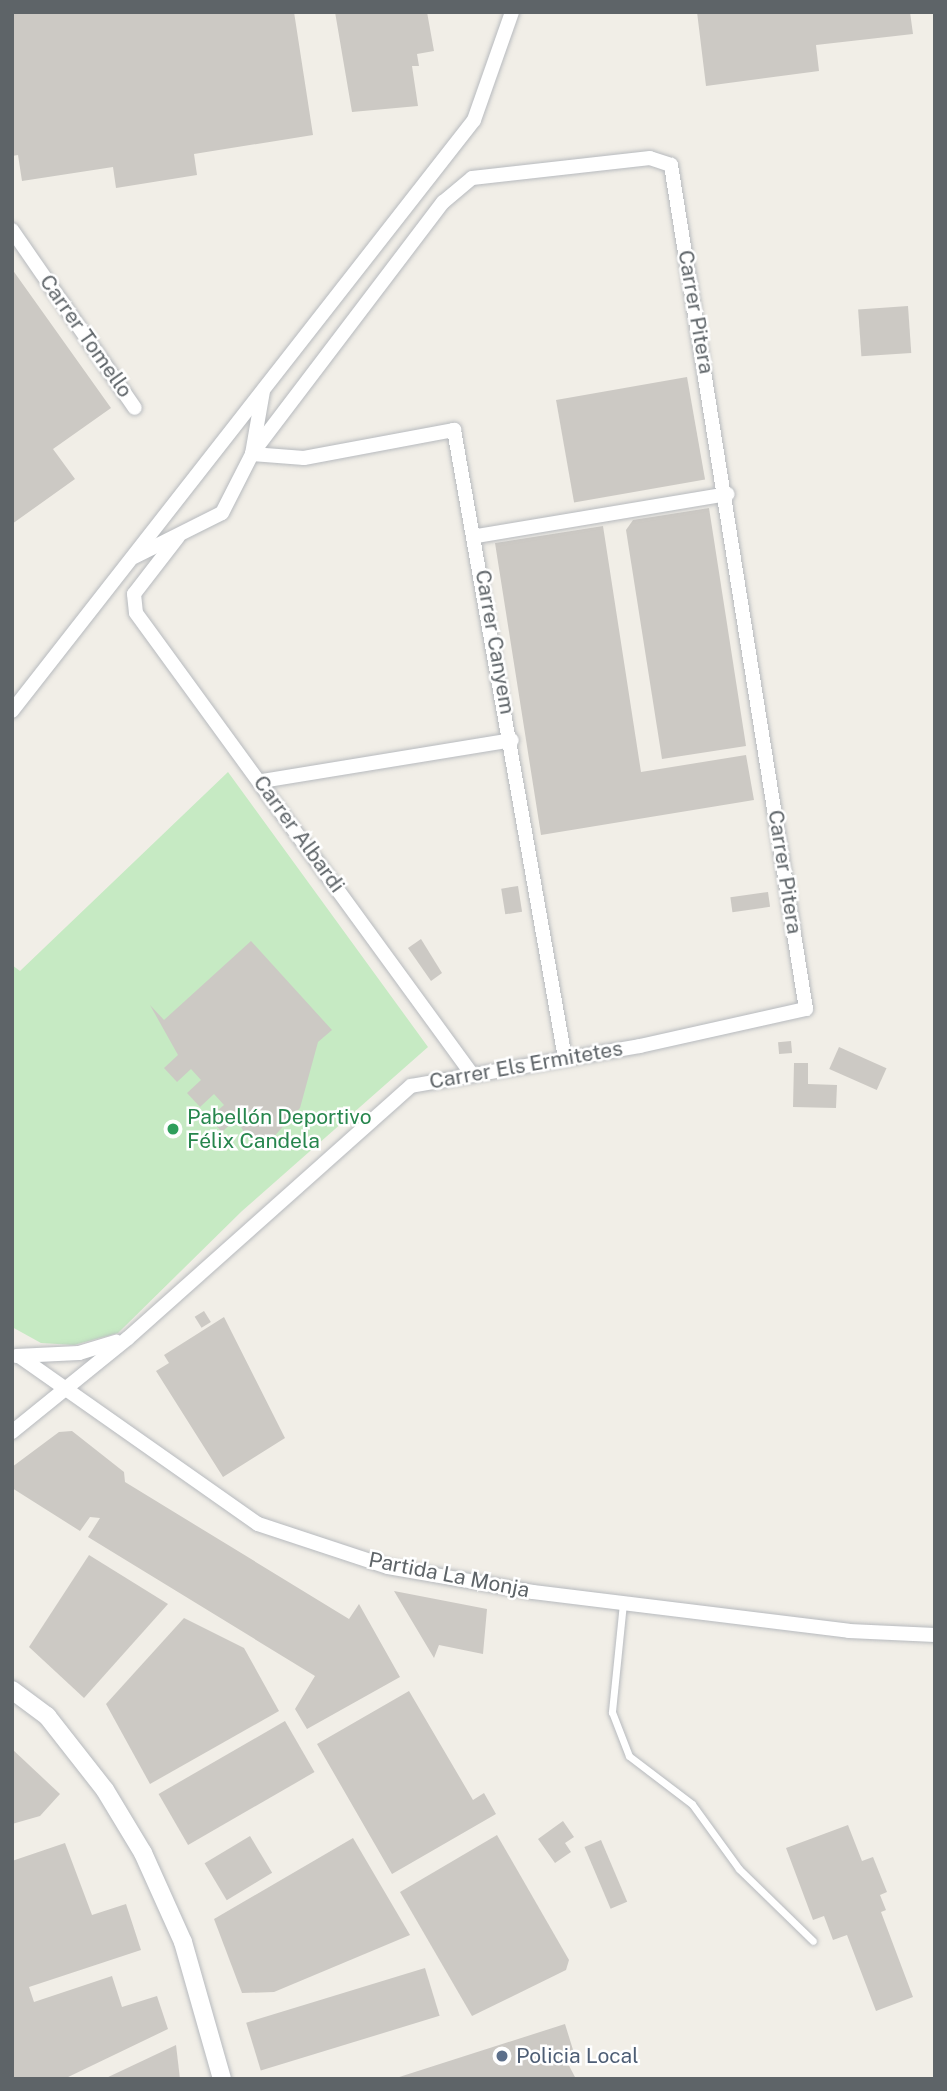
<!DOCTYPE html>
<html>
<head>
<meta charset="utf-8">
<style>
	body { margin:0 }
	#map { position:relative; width:947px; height:2091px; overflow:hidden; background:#f1eee7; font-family:"Public Sans",sans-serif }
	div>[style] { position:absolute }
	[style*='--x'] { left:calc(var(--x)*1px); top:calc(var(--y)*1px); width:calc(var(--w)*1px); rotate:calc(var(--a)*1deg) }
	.green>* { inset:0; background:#c6eac3 }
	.building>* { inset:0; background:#ccc9c4; transform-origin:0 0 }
	.roads { filter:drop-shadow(0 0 2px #b7babe) drop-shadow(0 0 2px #b7babe) }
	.service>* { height:7px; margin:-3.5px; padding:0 3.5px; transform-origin:3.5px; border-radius:3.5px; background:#fff }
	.minor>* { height:14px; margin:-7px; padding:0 7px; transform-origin:7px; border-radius:7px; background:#fff }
	.tertiary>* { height:18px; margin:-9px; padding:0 9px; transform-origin:9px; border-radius:9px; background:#fff }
	.dots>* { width:19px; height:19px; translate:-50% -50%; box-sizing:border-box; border:4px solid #fff; border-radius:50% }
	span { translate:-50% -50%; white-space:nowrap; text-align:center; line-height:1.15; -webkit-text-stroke:5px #fff; paint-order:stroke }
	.street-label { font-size:21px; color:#5e6468 }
	.leisure-label { font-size:21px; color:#27864d }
	.left { translate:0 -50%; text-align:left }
	.service-label { font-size:21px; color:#4e5e75 }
	.frame { position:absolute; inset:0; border:14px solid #5e6468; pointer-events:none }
</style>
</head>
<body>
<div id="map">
	<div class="green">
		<div style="clip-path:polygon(228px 772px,428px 1047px,242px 1211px,118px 1333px,74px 1345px,41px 1343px,12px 1327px,12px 965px,20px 971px)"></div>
	</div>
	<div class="building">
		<div style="clip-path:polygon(12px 12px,294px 12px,313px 135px,194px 154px,197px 175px,116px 188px,113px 167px,22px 181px,18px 155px,12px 156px)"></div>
		<div style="clip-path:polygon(335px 12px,427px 12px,434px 51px,417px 54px,419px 66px,412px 66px,418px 106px,352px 112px)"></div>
		<div style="clip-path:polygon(697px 12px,910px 12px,913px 34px,816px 45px,819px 71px,706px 86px)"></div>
		<div style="clip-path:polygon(12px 269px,111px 408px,53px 449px,75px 479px,12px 524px)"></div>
		<div style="left:908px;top:306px;width:47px;height:50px;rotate:86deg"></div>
		<div style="left:687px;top:377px;width:104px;height:133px;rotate:80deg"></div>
		<div style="clip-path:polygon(709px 508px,746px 746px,662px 759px,626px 530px,633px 520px)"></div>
		<div style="clip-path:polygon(603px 526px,641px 772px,746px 755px,754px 800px,541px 835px,495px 543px)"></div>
		<div style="left:518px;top:886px;width:26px;height:17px;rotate:81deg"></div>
		<div style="left:768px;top:892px;width:15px;height:38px;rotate:82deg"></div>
		<div style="clip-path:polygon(421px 939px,442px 973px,431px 981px,408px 948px)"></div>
		<div style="clip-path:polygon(251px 941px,332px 1030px,318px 1042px,300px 1108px,270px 1141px,259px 1143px,249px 1140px,236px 1119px,222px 1132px,209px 1118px,224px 1105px,214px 1094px,200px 1107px,187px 1093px,201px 1080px,191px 1069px,177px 1082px,164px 1068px,178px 1055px,150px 1005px,164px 1020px)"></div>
		<div style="left:791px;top:1041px;width:12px;height:13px;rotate:85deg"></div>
		<div style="left:839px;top:1047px;width:52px;height:24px;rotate:24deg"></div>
		<div style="clip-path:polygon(794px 1063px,808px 1063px,808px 1084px,837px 1085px,836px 1108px,793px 1107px)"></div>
		<div style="left:204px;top:1311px;width:13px;height:11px;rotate:58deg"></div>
		<div style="clip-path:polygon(224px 1317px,285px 1438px,223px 1477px,156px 1371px,169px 1363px,164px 1355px)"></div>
		<div style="clip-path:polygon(72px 1431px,124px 1472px,125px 1482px,349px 1619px,359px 1604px,400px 1677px,307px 1729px,295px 1709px,315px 1676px,88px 1537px,100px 1518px,90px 1517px,80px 1531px,12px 1488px,12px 1467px,59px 1432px)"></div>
		<div style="clip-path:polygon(89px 1555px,168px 1604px,84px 1698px,29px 1647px)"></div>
		<div style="clip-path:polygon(394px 1591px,487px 1609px,483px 1654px,439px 1645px,434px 1658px)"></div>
		<div style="clip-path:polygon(184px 1618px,244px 1648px,279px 1711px,150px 1784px,106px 1704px)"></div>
		<div style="clip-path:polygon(409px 1691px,473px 1800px,484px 1793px,496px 1814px,392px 1874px,317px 1744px)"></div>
		<div style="left:285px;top:1721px;width:59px;height:146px;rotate:60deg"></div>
		<div style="clip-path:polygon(12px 1749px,60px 1794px,40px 1816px,12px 1824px)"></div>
		<div style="clip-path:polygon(563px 1821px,574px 1837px,565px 1843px,571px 1852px,555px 1863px,538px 1839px)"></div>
		<div style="clip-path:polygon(848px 1825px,862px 1861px,873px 1857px,887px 1892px,880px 1895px,886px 1910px,881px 1912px,913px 1997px,876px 2011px,847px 1935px,833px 1940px,824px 1916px,813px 1920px,786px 1848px)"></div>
		<div style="clip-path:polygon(497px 1835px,569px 1960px,566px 1970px,472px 2016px,400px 1892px)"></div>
		<div style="left:250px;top:1836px;width:43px;height:53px;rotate:59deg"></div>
		<div style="clip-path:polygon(353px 1838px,410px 1935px,274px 1992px,242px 1993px,214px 1919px)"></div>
		<div style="left:601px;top:1840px;width:67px;height:18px;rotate:67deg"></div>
		<div style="clip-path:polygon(65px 1843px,92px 1915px,126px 1904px,141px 1950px,29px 1987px,34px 2002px,112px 1976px,122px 2007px,157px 1996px,168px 2029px,64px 2079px,12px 2079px,12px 1861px)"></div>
		<div style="left:425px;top:1968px;width:50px;height:187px;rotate:73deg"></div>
		<div style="clip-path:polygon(565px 2024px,574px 2053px,564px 2056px,576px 2079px,393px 2079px)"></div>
		<div style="clip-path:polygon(176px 2045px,180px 2079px,104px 2079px)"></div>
	</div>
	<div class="roads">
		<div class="service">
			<div style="--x:623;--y:1603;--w:110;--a:95.8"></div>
			<div style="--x:612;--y:1712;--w:47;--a:68.9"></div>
			<div style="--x:629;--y:1756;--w:79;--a:37.3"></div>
			<div style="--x:692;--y:1804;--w:80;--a:54.1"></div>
			<div style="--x:739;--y:1869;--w:103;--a:44.2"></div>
		</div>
		<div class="minor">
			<div style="--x:12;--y:230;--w:216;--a:55.4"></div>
			<div style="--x:477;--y:536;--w:254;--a:-9.5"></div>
			<div style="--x:178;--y:537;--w:72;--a:127.7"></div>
			<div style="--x:134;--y:594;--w:19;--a:84"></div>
			<div style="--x:136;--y:613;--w:569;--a:53.94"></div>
			<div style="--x:134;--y:557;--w:98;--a:-26.6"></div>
			<div style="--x:222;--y:513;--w:66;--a:-63"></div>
			<div style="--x:252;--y:454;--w:64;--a:-80.1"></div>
			<div style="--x:12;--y:711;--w:750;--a:-51.98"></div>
			<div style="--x:474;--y:120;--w:114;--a:-70.6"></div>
			<div style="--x:262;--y:781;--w:253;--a:-9.3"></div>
			<div style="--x:16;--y:1356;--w:63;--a:-2.7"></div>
			<div style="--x:79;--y:1353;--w:39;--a:-17"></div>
			<div style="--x:19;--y:1356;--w:292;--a:35.1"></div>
			<div style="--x:258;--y:1524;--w:137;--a:18.3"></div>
			<div style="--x:388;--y:1567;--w:147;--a:9.8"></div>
			<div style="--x:533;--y:1592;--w:318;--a:7"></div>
			<div style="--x:849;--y:1631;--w:86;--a:2.7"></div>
			<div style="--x:12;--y:1432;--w:149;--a:-39"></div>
			<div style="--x:128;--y:1338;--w:379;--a:-41.7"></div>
			<div style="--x:411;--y:1086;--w:232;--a:-9.9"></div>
			<div style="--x:640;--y:1046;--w:170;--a:-12.6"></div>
			<div style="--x:806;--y:1009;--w:855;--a:-99.09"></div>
			<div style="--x:671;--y:165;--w:22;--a:-162"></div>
			<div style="--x:650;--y:158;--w:179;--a:173.6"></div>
			<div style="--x:472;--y:178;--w:38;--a:140"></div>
			<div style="--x:443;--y:202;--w:316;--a:127.2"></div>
			<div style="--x:252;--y:454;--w:52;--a:4.4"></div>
			<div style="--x:304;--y:458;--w:153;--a:-10.6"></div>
			<div style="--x:454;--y:430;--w:638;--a:79.98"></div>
		</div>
		<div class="tertiary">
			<div style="--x:12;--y:1690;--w:44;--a:36.6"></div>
			<div style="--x:47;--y:1716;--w:94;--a:51.9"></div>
			<div style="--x:105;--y:1790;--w:74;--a:58.9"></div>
			<div style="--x:143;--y:1853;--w:98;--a:65.8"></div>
			<div style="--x:183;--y:1942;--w:142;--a:74.1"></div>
		</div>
	</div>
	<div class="dots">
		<div style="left:173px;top:1129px;background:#2e9e5b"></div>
		<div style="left:502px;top:2056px;background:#5c6f8a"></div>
	</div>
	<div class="street-label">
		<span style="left:696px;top:312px;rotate:80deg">Carrer Pitera</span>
		<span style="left:86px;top:336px;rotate:55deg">Carrer Tomello</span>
		<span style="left:495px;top:642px;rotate:80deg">Carrer Canyem</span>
		<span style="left:299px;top:834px;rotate:54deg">Carrer Albardi</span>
		<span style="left:785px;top:872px;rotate:81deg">Carrer Pitera</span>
		<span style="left:526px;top:1065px;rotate:-10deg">Carrer Els Ermitetes</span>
		<span style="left:449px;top:1575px;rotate:11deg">Partida La Monja</span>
	</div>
	<div class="leisure-label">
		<span class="left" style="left:187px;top:1129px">Pabellón Deportivo<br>Félix Candela</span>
	</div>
	<div class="service-label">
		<span class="left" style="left:516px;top:2056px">Policia Local</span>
	</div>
	<div class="frame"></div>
</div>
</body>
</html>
